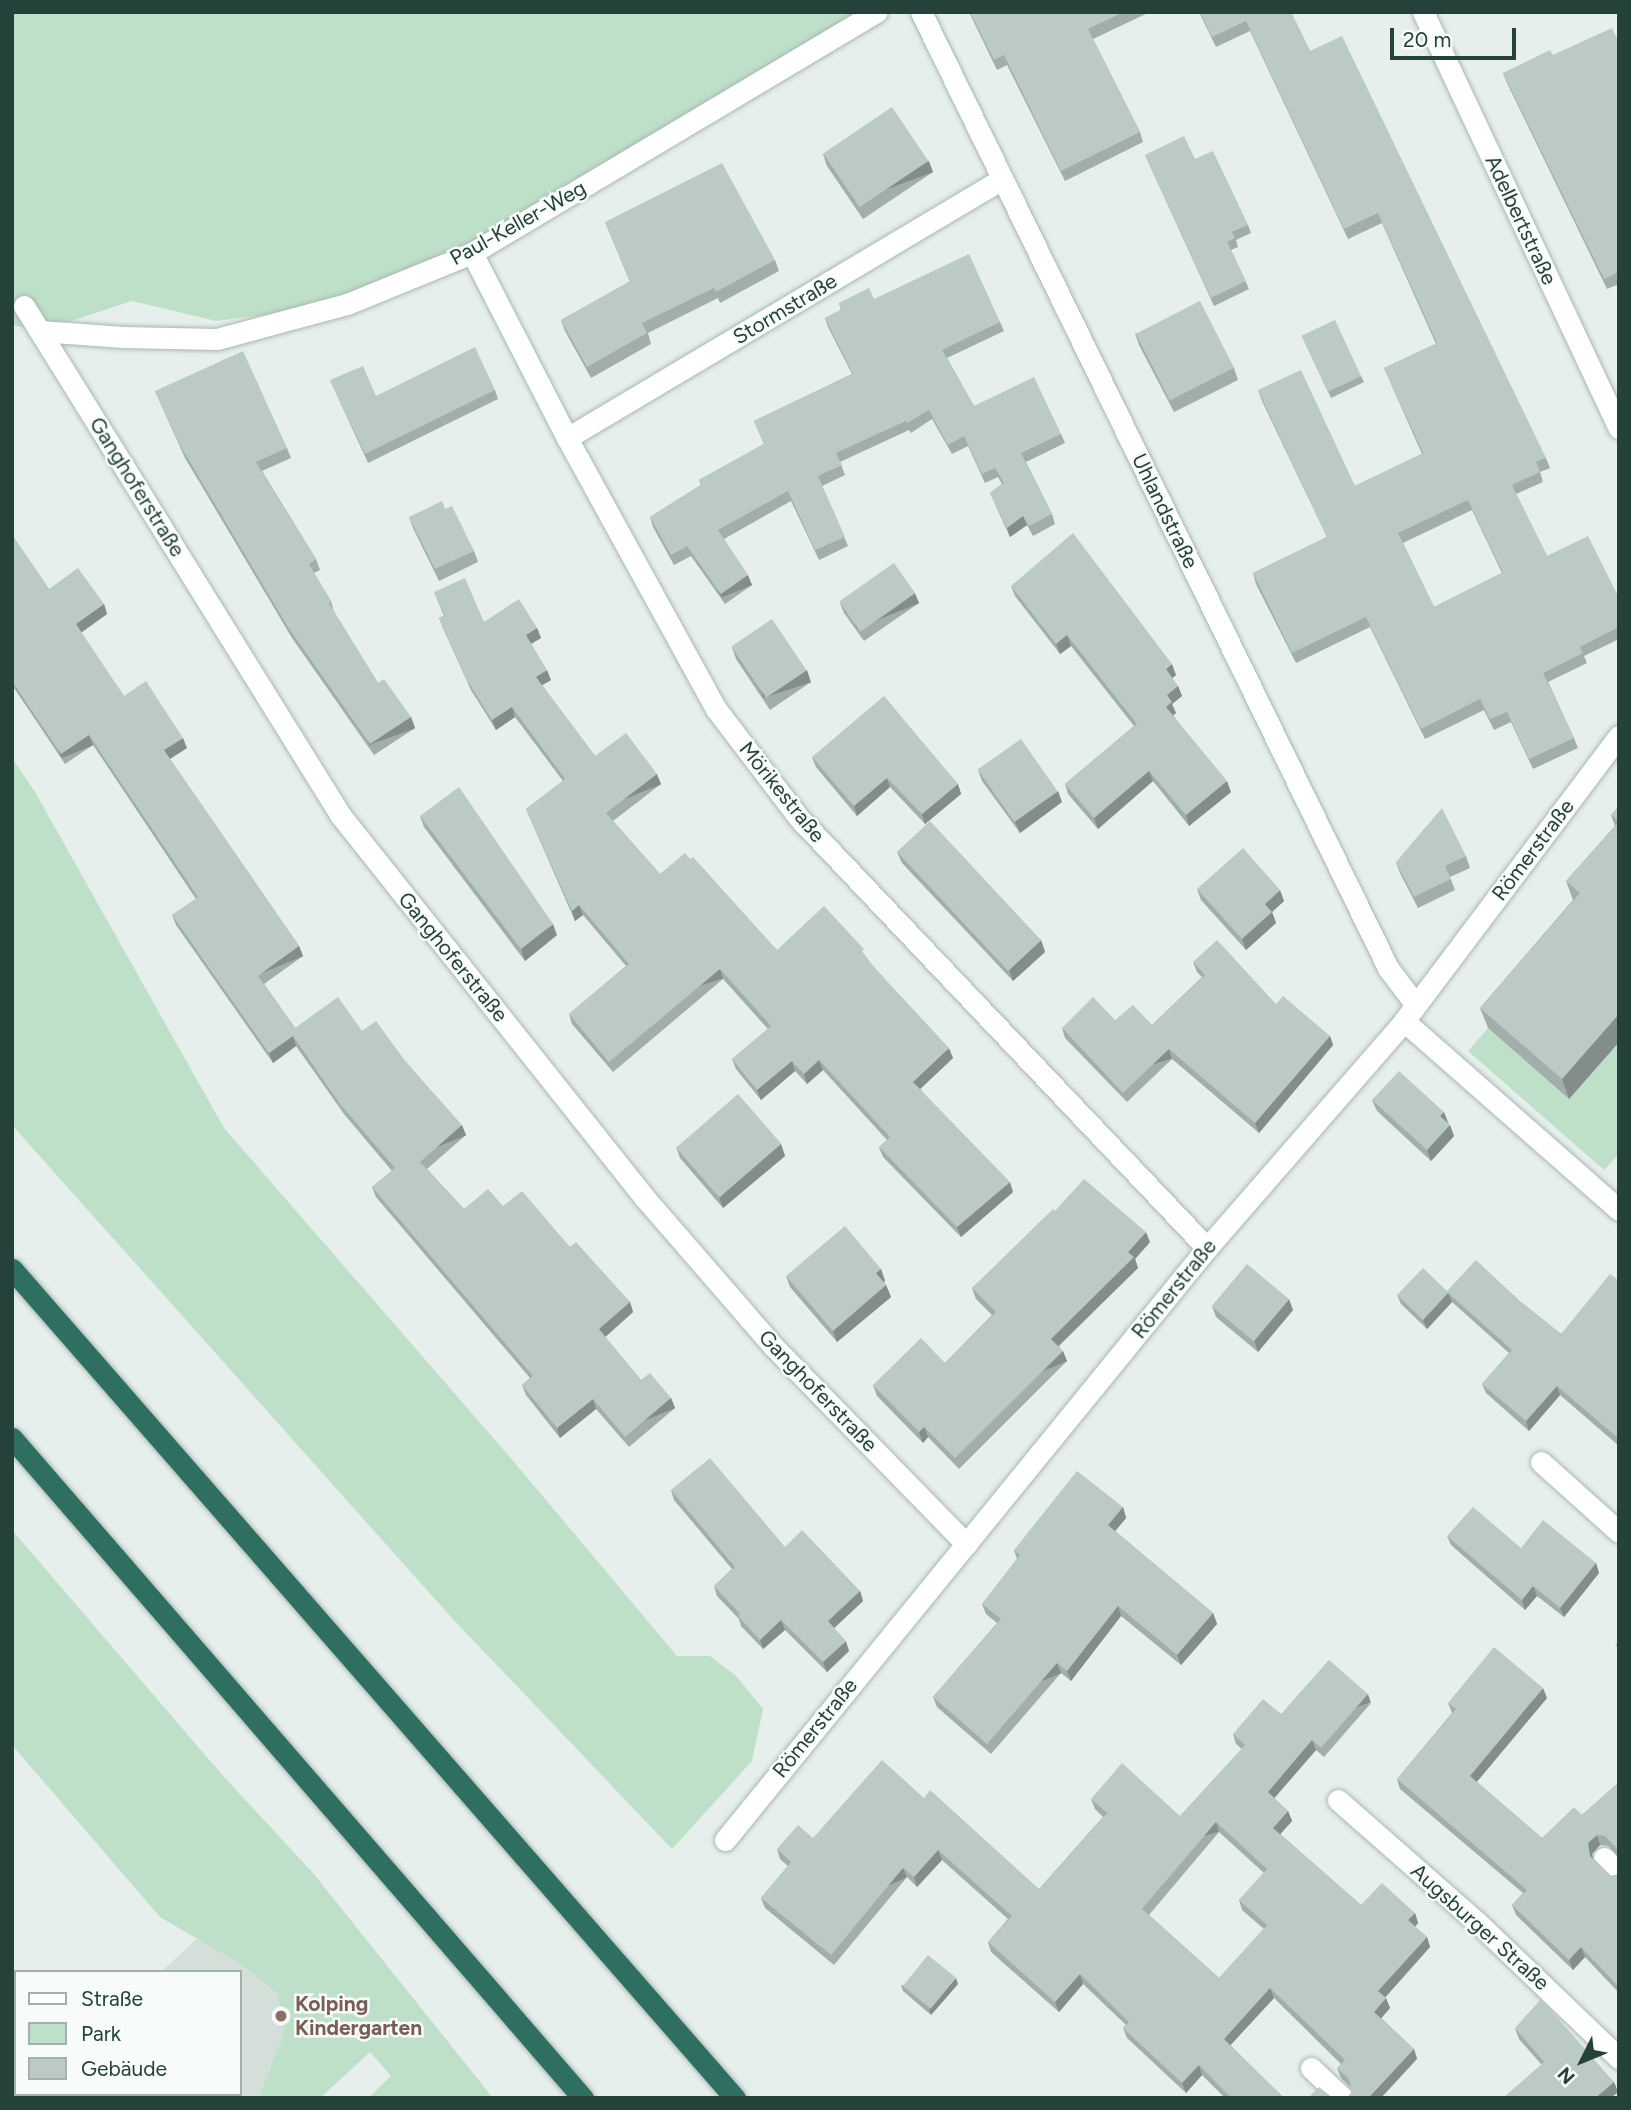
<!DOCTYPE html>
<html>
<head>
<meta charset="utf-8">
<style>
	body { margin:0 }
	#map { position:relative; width:1631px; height:2110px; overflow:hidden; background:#e6efeb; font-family:Figtree,sans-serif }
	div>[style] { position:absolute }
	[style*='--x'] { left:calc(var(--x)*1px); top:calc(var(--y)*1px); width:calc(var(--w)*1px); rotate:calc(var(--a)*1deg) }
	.built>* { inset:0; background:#d4dfda }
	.green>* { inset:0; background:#bfe0c8 }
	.roads { filter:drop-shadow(0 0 2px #a8b8b2) drop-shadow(0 0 2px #a8b8b2) }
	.minor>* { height:21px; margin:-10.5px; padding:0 10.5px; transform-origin:10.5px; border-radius:10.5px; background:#fff }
	.highway>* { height:21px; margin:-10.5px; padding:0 10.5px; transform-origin:10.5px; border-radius:10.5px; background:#2f6f62 }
	.wall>* { inset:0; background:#a1aea9 }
	.shaded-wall>* { inset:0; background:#838d89; transform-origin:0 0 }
	.building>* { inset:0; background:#bbcac4; transform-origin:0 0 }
	.dots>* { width:19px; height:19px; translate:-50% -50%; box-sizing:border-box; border:4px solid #f7fbf9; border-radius:50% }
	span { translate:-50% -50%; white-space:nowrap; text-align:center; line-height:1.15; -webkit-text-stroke:5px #f7fbf9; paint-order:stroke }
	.street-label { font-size:21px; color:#24423a }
	.education-label { font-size:21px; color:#785e54; font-weight:700 }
	.left { translate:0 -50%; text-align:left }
	.frame { position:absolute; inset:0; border:14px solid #24423a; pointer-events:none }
	.legend { position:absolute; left:14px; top:1970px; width:228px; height:126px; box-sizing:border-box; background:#f7fbf9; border:2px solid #a3b1ad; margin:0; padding:9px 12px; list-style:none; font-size:21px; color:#24423a }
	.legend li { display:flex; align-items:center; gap:14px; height:35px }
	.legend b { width:35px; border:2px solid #a3b1ad }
	.north { position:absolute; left:1547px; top:2026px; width:70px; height:70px; -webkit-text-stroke:5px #f7fbf9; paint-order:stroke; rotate:227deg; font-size:19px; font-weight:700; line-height:28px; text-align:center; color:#24423a }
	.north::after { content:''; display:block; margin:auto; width:24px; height:32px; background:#24423a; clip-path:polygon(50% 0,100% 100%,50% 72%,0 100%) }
	.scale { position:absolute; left:1390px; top:28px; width:126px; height:32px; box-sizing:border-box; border:4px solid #24423a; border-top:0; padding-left:9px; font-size:21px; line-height:24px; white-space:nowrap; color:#24423a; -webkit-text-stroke:5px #f7fbf9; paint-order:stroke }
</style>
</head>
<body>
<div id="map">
	<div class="built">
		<div style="clip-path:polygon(230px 1908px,360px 2061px,320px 2098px,24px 2098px,28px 2094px,240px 2094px,240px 1972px,161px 1972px)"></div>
	</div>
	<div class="green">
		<div style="clip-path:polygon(12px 12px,877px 12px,572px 194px,347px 304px,216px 321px,132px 301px,40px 331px,12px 325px)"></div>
		<div style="clip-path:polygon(12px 758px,35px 792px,224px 1128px,509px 1456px,677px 1656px,710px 1656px,736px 1676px,763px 1709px,752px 1761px,672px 1849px,450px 1616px,12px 1125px)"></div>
		<div style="clip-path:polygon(1488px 1028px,1569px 1099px,1619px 1042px,1619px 1154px,1604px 1170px,1468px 1051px)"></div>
		<div style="clip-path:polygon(12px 1530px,224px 1777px,313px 1873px,493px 2098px,368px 2098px,391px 2076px,370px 2052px,320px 2098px,259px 2098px,284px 2033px,278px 1994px,244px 1966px,160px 1917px,12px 1745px)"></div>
	</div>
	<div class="roads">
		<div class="minor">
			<div style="--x:921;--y:12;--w:1064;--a:63.96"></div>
			<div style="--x:1388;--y:968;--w:46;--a:52.9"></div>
			<div style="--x:1423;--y:12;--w:460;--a:64.8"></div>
			<div style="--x:472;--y:253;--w:208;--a:62.8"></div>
			<div style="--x:567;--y:438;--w:309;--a:61.2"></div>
			<div style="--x:716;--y:709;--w:137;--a:52.7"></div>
			<div style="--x:799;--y:818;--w:593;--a:46.5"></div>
			<div style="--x:24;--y:306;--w:600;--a:58.14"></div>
			<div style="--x:341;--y:816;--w:487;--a:51.5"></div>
			<div style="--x:644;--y:1197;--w:197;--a:49.1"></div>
			<div style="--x:773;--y:1346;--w:277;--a:45.7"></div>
			<div style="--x:40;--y:331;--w:83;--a:4.1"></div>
			<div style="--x:123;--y:337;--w:94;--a:1.2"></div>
			<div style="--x:217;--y:339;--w:135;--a:-15.1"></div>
			<div style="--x:347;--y:304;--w:135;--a:-22.2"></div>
			<div style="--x:472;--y:253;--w:471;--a:-30.8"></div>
			<div style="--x:567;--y:438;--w:506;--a:-30.77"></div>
			<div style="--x:1404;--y:1021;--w:286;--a:41.3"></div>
			<div style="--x:1541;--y:1462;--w:105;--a:41.9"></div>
			<div style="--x:1338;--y:1800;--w:185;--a:41.3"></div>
			<div style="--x:1477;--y:1922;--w:197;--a:43.8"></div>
			<div style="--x:725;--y:1840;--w:763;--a:-50.85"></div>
			<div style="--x:1207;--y:1248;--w:301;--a:-49"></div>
			<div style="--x:1404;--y:1021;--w:357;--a:-53"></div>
			<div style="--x:1604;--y:1858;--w:22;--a:47"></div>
			<div style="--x:1311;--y:2068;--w:44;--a:43.2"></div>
		</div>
		<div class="highway">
			<div style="--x:12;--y:1269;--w:1100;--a:48.91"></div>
			<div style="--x:12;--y:1438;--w:873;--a:49.14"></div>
		</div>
	</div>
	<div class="wall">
		<div style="clip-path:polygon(969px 12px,1150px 12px,1093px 39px,1140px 132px,1143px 142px,1065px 181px,1007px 65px,997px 70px)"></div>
		<div style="clip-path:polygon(evenodd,1199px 12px,1291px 12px,1310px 51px,1546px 458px,1550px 468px,1540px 472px,1543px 482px,1516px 494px,1547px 556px,1619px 598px,1619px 639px,1584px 656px,1587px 663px,1548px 682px,1574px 738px,1578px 748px,1533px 769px,1511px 722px,1494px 730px,1484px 710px,1425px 739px,1370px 627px,1296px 663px,1256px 584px,1253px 573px,1327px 537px,1262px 401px,1258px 390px,1355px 486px,1422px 454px,1384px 368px,1436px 344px,1382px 223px,1348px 239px,1250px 31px,1216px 47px,1199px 12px,1472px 510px,1502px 573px,1434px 607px,1403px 543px,1472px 510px)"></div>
		<div style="clip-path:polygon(1619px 43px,1619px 284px,1607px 289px,1507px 83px,1503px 73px,1553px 55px)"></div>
		<div style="clip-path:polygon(823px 154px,933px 172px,863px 219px,827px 166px)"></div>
		<div style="clip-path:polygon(1145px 155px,1195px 159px,1248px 225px,1251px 233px,1236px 240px,1238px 247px,1231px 250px,1249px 289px,1214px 306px)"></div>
		<div style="clip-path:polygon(605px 222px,775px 260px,779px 271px,720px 303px,718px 298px,648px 333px,651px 344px,591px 378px,565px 331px,561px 320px,630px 282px)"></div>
		<div style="clip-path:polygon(874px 299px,1000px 322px,1004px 331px,947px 358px,974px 406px,1061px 434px,1065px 443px,1026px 462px,1052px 514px,1055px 524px,1033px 536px,1027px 525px,1010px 537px,990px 493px,1002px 484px,998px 477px,985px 483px,968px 446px,952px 454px,932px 419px,911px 433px,909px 430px,840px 462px,845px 475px,822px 486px,848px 546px,819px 560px,791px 501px,724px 539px,752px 585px,725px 604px,691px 556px,674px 565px,653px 527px,650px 517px,701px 485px,699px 480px,764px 444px,754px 421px,852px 374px,828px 327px,825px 318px,841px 310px,839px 303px)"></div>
		<div style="clip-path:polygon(1135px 333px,1234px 368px,1238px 380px,1174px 412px,1139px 345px)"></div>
		<div style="clip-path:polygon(1302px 336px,1361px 376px,1364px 382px,1331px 398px)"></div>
		<div style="clip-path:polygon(330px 380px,376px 396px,495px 390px,498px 399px,368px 463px)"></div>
		<div style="clip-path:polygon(155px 391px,287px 448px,291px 458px,262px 471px,316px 559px,320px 570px,314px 573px,331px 601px,334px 612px,378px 683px,411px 717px,415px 728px,374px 755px,292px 638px,185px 458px)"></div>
		<div style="clip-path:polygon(445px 509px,474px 551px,478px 562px,439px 581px,413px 528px,409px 517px)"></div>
		<div style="clip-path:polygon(12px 535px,49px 589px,104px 604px,107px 614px,81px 633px,124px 696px,187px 748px,170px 759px,299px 946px,303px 956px,264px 984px,295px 1028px,362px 1031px,406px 1062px,466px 1135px,427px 1169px,464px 1209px,503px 1206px,570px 1247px,630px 1302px,633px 1312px,605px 1337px,641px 1380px,671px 1398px,675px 1408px,629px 1447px,596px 1409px,560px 1438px,526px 1395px,522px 1385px,530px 1378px,376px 1197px,372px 1187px,392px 1171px,344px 1114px,296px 1046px,273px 1063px,176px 925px,172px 915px,196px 899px,93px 745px,65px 764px,12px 685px)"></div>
		<div style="clip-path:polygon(1011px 586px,1176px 675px,1172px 678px,1178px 686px,1182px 696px,1172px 704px,1176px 713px,1173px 715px,1231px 792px,1189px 826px,1153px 781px,1098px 829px,1068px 794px,1065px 784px,1134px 726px,1071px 646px,1060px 654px,1015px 596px)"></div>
		<div style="clip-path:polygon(434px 592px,484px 622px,537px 628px,541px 638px,531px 644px,551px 680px,542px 685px,595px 756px,661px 784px,613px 821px,660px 874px,690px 859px,777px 950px,867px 959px,953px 1058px,920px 1089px,1013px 1192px,961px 1237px,883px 1157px,879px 1147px,887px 1140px,823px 1070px,807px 1084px,795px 1071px,761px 1100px,736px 1069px,732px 1059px,768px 1029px,723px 979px,613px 1072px,572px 1024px,569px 1014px,626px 966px,583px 915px,575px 921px,526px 809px,563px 781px,515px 717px,496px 730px,471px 690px,443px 628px,439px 618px,444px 616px)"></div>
		<div style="clip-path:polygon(840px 603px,919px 603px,864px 641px,844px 613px)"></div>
		<div style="clip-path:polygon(732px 647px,811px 682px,770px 710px,736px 659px)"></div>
		<div style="clip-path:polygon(812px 757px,958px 784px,961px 794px,925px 824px,890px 787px,857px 816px,816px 767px)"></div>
		<div style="clip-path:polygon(978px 770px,1062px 802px,1020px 833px,982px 781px)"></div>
		<div style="clip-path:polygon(1619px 806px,1619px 1042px,1569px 1099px,1488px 1028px,1480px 1008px,1573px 900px,1566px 881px,1615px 826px,1611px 815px)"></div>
		<div style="clip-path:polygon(420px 816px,557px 935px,525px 961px,424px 827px)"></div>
		<div style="clip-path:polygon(897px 852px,1041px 940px,1045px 952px,1013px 981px,902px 863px)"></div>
		<div style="clip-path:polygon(1466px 856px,1470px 868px,1450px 877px,1455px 890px,1418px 908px,1400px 873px,1396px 862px)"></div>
		<div style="clip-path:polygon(1197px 889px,1284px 901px,1272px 912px,1276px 923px,1246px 950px,1201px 900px)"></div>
		<div style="clip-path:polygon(1193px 962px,1276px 1004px,1330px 1036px,1333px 1045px,1259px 1133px,1172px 1059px,1127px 1102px,1065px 1038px,1062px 1028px,1115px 1020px,1152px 1025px,1202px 977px,1197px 972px)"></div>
		<div style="clip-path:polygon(1372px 1100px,1444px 1112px,1454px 1136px,1431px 1161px,1377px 1111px)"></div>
		<div style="clip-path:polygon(781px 1144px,785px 1156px,723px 1208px,680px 1158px,676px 1147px)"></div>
		<div style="clip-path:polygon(1055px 1211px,1150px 1242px,1135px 1259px,1138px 1268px,1059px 1346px,1067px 1361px,959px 1469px,928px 1437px,923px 1443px,877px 1396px,873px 1385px,945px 1363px,992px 1315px,976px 1299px,972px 1288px)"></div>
		<div style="clip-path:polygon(881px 1269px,885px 1281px,884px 1282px,886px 1285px,891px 1297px,837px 1342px,790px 1287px,786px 1276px)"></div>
		<div style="clip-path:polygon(1619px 1281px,1619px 1446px,1560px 1395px,1529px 1431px,1486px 1393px,1482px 1384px,1509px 1353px,1452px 1302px,1427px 1329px,1401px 1304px,1397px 1295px,1447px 1291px,1521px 1302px,1561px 1334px)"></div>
		<div style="clip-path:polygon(1212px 1306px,1293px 1310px,1258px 1352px,1216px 1317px)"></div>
		<div style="clip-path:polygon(671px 1490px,785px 1547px,860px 1591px,863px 1601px,834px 1628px,849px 1651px,827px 1672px,785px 1630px,763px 1649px,741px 1626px,739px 1619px,717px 1596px,714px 1586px,732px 1569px,674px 1500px)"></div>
		<div style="clip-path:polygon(1123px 1507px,1126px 1518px,1115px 1531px,1213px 1613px,1217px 1624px,1181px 1665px,1121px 1616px,1071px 1681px,1061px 1673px,991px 1754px,937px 1707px,933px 1697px,997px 1623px,986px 1614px,982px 1604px,1017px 1559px,1014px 1550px)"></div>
		<div style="clip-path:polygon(1447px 1536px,1596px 1563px,1599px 1573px,1564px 1617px,1537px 1596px,1525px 1610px,1451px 1545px)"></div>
		<div style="clip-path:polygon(1547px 1698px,1477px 1782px,1542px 1838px,1582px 1815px,1619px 1782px,1619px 1857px,1608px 1846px,1600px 1845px,1592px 1854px,1593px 1858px,1611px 1876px,1619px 1874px,1619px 1993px,1585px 1957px,1573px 1970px,1516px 1915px,1512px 1905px,1523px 1893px,1400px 1789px,1397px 1779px,1452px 1713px,1448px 1703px)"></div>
		<div style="clip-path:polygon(evenodd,1371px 1703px,1324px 1757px,1316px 1750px,1274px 1798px,1288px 1811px,1292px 1821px,1280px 1834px,1361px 1905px,1415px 1913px,1418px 1923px,1415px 1927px,1427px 1937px,1430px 1947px,1385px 1997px,1390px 2008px,1381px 2018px,1414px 2049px,1417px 2059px,1348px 2097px,1352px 2092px,1351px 2088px,1341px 2078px,1337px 2068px,1341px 2064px,1274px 1998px,1230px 2045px,1284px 2098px,1225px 2098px,1202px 2075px,1186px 2093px,1127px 2038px,1123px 2028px,1126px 2025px,1083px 1984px,1059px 2012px,991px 1952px,988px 1942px,1008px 1919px,942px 1860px,917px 1887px,907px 1877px,834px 1965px,765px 1908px,761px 1898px,788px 1866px,780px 1859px,777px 1849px,813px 1838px,924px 1798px,1039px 1889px,1103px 1817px,1095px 1809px,1091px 1799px,1180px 1816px,1242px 1749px,1236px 1744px,1233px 1734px,1281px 1714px,1371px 1703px,1219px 1832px,1264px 1873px,1239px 1900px,1242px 1910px,1264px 1929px,1219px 1978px,1149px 1915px,1219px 1832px)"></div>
		<div style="clip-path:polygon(958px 1984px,931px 2015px,903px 1991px,901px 1985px)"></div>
		<div style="clip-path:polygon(1515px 2028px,1614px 2082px,1618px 2092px,1541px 2064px,1519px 2039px)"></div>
	</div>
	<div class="shaded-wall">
		<div style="left:929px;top:161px;width:12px;height:84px;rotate:70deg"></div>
		<div style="clip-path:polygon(1023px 516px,1027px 525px,1010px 537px,1007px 528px)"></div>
		<div style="left:748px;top:575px;width:11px;height:33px;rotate:68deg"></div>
		<div style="left:915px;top:593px;width:11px;height:67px;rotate:68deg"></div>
		<div style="clip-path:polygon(104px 604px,107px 614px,79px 634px,76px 624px)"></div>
		<div style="clip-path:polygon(537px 628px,541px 638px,529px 645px,526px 635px)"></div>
		<div style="clip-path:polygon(1067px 635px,1071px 646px,1060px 654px,1056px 644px)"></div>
		<div style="clip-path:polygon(1172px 664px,1176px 675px,1170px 680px,1166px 669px)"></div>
		<div style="clip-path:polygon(547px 670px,551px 680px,539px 687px,536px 677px)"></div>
		<div style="left:807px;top:670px;width:13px;height:50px;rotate:72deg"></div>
		<div style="clip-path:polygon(1178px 686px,1182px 696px,1172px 704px,1176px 713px,1170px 718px,1166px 707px,1167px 695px)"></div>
		<div style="clip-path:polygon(512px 707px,515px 717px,496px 730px,492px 720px)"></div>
		<div style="left:411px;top:717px;width:12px;height:49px;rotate:70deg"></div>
		<div style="left:89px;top:735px;width:11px;height:34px;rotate:68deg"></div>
		<div style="clip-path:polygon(183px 738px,187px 748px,168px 760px,164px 750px)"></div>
		<div style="clip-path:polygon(1149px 771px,1153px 781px,1098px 829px,1094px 818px)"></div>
		<div style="left:657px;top:774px;width:11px;height:64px;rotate:68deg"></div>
		<div style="clip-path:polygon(887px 778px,890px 787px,857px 816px,854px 806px)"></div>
		<div style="clip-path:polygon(1227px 781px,1231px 792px,1189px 826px,1186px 815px)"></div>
		<div style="clip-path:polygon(958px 784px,961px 794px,925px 824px,922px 814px)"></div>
		<div style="clip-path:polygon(1058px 791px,1062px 802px,1020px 833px,1015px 822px)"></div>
		<div style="clip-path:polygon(1280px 890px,1284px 901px,1272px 912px,1276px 923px,1246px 950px,1242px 939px,1265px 904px)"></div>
		<div style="clip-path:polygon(579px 905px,583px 915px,575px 921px,572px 911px)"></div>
		<div style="clip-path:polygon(553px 924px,557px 935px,525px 961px,521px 949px)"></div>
		<div style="clip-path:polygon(1041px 940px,1045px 952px,1013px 981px,1009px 970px)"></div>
		<div style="left:299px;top:946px;width:11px;height:51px;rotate:68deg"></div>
		<div style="left:720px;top:969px;width:10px;height:145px;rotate:73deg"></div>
		<div style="clip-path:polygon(1619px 1014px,1619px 1042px,1569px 1099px,1562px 1079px)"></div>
		<div style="clip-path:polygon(293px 1036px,296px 1046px,273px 1063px,269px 1053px)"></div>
		<div style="clip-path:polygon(1330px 1036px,1333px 1045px,1259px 1133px,1255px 1123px)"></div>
		<div style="clip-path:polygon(949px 1048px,953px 1058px,917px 1092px,913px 1082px)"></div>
		<div style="left:1169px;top:1049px;width:10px;height:64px;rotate:73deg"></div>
		<div style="clip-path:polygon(819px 1060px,823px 1070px,807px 1084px,804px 1074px)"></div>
		<div style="clip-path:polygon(792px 1061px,795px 1071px,761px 1100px,757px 1090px)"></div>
		<div style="clip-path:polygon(1444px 1112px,1448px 1124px,1440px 1116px)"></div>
		<div style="left:462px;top:1125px;width:11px;height:56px;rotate:68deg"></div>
		<div style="clip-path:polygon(1450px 1125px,1454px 1136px,1431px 1161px,1427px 1150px)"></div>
		<div style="clip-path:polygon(781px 1144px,785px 1156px,723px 1208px,719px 1197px)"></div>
		<div style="clip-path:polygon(1010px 1182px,1013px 1192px,961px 1237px,957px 1227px)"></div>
		<div style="clip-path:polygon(1146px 1232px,1150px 1242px,1135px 1259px,1138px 1268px,1055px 1349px,1051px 1339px)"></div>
		<div style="clip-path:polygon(881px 1269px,885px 1281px,880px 1284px,876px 1273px)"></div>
		<div style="clip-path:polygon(886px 1285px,891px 1297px,837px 1342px,833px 1331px)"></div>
		<div style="clip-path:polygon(1448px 1293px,1452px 1302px,1427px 1329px,1423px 1320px)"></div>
		<div style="clip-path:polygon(1289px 1299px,1293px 1310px,1258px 1352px,1254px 1340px)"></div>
		<div style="clip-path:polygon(630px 1302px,633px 1312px,603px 1339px,599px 1329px)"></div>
		<div style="left:1063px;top:1351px;width:11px;height:152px;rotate:68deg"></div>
		<div style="clip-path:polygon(1557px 1386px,1560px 1395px,1529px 1431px,1526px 1421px)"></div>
		<div style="left:671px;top:1398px;width:11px;height:60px;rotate:68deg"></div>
		<div style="clip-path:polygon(593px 1399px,596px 1409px,560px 1438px,557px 1428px)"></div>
		<div style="clip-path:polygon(924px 1427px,928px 1437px,923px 1443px,919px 1432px)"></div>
		<div style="clip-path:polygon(1123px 1507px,1126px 1518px,1112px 1535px,1108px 1525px)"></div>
		<div style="clip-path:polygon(1596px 1563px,1599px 1573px,1564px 1617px,1560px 1608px)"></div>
		<div style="clip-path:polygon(1533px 1586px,1537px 1596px,1525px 1610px,1522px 1600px)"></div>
		<div style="clip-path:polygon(860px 1591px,863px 1601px,831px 1631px,828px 1621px)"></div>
		<div style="clip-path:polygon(1118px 1606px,1121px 1616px,1071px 1681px,1067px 1671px)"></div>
		<div style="clip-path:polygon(1213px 1613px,1217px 1624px,1181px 1665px,1177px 1655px)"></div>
		<div style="clip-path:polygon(781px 1620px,785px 1630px,763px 1649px,760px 1640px)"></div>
		<div style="clip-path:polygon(846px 1641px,849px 1651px,827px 1672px,823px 1662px)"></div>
		<div style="left:1057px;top:1663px;width:11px;height:107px;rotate:68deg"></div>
		<div style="clip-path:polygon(1543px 1688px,1547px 1698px,1473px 1786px,1470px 1776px)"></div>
		<div style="left:1368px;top:1694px;width:9px;height:72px;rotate:72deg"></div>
		<div style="clip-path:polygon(1312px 1740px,1316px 1750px,1271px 1802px,1268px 1792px)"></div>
		<div style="clip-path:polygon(1288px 1811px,1292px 1821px,1277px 1838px,1273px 1828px)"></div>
		<div style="left:1216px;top:1822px;width:10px;height:114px;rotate:73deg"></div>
		<div style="clip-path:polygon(1597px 1835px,1600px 1845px,1592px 1854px,1594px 1866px,1590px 1856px,1588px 1843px)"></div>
		<div style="clip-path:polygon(938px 1850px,942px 1860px,917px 1887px,914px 1877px)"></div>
		<div style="left:903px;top:1868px;width:10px;height:113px;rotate:66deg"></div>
		<div style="clip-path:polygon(1415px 1913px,1418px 1923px,1412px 1930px,1408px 1920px)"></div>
		<div style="clip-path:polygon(1427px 1937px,1430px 1947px,1382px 2001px,1378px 1991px)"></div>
		<div style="clip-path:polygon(1581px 1947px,1585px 1957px,1573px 1970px,1569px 1960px)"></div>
		<div style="clip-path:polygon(1080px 1974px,1083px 1984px,1059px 2012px,1055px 2002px)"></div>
		<div style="clip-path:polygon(956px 1978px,958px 1984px,931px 2015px,929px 2009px)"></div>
		<div style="clip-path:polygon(1270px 1988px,1274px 1998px,1227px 2049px,1224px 2039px)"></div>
		<div style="clip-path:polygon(1386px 1998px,1390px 2008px,1378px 2022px,1374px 2012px)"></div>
		<div style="clip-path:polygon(1414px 2049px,1417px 2059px,1381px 2098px,1368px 2098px)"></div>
		<div style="clip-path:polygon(1199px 2065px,1202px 2075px,1186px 2093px,1182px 2083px)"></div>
		<div style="clip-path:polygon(1614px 2082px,1618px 2092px,1611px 2098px,1595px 2098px)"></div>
	</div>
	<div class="building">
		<div style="clip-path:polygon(970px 12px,1124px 12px,1088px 29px,1140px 132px,1061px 171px,1004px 55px,994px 60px)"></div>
		<div style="clip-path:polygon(evenodd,1200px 12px,1291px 12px,1310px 51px,1342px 36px,1546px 458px,1536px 462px,1540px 472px,1512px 485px,1547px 556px,1588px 536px,1619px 598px,1619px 627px,1580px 647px,1583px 653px,1543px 673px,1574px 738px,1529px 759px,1507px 712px,1490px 719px,1480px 699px,1421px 729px,1366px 617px,1292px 653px,1253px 573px,1327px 537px,1258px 390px,1301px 370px,1355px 486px,1423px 453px,1384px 368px,1437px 343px,1378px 213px,1344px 229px,1246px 21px,1212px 37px,1200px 12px,1468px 500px,1503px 573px,1434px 607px,1398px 533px,1468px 500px)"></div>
		<div style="clip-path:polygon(1612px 28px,1619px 43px,1619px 272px,1604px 279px,1503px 73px,1550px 50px,1553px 55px)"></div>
		<div style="left:892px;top:107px;width:65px;height:83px;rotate:56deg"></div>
		<div style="clip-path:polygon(1184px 136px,1195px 159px,1213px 151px,1248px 225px,1232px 232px,1235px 238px,1227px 242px,1246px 281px,1211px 298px,1145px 155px)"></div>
		<div style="clip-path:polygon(722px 163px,775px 260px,716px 292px,714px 288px,642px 323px,647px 333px,587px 367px,561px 320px,630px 281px,605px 222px)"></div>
		<div style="clip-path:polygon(969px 254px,1000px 322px,942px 350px,974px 406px,1034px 377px,1061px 434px,1021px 453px,1052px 514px,1029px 526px,1023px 516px,1007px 528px,990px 493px,1004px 483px,995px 468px,982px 474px,964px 436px,948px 445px,929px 410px,907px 423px,906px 421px,836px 453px,842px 465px,818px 476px,845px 537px,815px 550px,788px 491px,718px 530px,748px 575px,721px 594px,687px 546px,671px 555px,650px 517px,702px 484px,699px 480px,764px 444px,754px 421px,853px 374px,825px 318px,842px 309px,839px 303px,869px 288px,874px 299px)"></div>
		<div style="left:1200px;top:301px;width:75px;height:72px;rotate:63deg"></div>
		<div style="left:1335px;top:320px;width:62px;height:37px;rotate:65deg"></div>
		<div style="clip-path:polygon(475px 347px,495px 390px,365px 454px,330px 380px,363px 366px,376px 396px)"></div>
		<div style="clip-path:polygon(243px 351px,287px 448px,256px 462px,316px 559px,309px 564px,331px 601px,329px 603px,378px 683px,384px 679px,411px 717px,370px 744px,288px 627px,181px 447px,155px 391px)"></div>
		<div style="clip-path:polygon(442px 501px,445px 509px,452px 506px,474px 551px,435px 569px,409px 517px)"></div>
		<div style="clip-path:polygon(1073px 533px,1172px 664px,1166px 669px,1178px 686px,1167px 695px,1172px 702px,1166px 707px,1227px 781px,1186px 815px,1149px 771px,1094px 818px,1065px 784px,1137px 724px,1067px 635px,1056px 644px,1011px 586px)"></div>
		<div style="clip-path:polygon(12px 535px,49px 589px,78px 568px,104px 604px,76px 624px,124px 696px,146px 681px,183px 738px,164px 750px,299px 946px,258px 976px,295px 1028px,338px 997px,362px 1031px,376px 1021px,406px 1062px,462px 1125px,420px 1162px,464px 1209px,488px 1189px,503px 1206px,522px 1191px,570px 1247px,576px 1242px,630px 1302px,599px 1329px,641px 1380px,650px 1373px,671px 1398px,625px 1437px,593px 1399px,557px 1428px,522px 1385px,533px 1376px,372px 1187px,395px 1168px,340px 1104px,293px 1036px,269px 1053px,172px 915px,198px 897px,89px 735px,61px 754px,12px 681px)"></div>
		<div style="left:894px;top:563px;width:37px;height:67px;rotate:55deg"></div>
		<div style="clip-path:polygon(465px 578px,484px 622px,519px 599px,537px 628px,526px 635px,547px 670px,536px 677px,595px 756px,626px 733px,657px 774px,606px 813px,660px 874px,685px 853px,690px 859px,693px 857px,777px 950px,824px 906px,864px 949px,862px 951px,872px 965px,949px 1048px,913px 1082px,1010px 1182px,957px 1227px,879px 1147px,890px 1137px,819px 1060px,804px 1074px,792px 1061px,757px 1090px,732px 1059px,771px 1026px,720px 969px,609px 1062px,569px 1014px,629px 964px,579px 905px,572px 911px,526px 809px,565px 779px,512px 707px,492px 720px,467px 680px,439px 618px,445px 616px,434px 592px)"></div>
		<div style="left:772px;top:619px;width:62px;height:49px;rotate:56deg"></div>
		<div style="clip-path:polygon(884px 696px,958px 784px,922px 814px,887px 778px,854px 806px,812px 757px)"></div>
		<div style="left:1021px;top:739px;width:64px;height:53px;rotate:55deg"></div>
		<div style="clip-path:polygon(459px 787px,553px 924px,521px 949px,420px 816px)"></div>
		<div style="clip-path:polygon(1619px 806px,1619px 821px,1611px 815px)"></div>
		<div style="clip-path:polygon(1442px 808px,1466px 856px,1445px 866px,1451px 879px,1414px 897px,1396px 862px)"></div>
		<div style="left:930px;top:821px;width:163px;height:45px;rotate:47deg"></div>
		<div style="clip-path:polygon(1619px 822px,1619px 1014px,1562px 1079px,1480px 1008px,1580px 893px,1566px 881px)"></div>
		<div style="clip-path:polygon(1243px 848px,1280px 890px,1265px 904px,1272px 912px,1242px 939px,1197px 889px)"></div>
		<div style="clip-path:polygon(1217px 940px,1276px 1004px,1283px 996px,1330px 1036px,1255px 1123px,1169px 1049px,1123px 1093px,1062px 1028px,1093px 997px,1115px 1020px,1133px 1005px,1152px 1025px,1205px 975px,1193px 962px)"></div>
		<div style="clip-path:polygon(1399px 1071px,1444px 1112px,1440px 1116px,1450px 1125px,1427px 1150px,1372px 1100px)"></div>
		<div style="left:738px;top:1094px;width:66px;height:82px;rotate:49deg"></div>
		<div style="clip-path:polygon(1084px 1179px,1146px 1232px,1128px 1252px,1134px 1257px,1051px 1339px,1063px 1351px,955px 1458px,924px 1427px,919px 1432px,873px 1385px,921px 1338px,945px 1363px,996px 1312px,972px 1288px,1053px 1209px,1055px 1211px)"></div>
		<div style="clip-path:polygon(845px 1226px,881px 1269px,876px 1273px,886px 1285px,833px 1331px,786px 1276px)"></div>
		<div style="clip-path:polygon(1476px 1260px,1521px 1302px,1561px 1334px,1610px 1274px,1619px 1281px,1619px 1439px,1557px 1386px,1526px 1421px,1482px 1384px,1512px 1350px,1448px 1293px,1423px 1320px,1397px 1295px,1423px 1268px,1447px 1291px)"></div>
		<div style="left:1247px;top:1264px;width:55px;height:55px;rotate:40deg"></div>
		<div style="clip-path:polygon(710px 1458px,785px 1547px,802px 1530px,860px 1591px,828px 1621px,846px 1641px,823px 1662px,781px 1620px,760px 1640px,738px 1616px,740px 1614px,714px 1586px,735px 1567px,671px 1490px)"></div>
		<div style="clip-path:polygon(1077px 1471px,1123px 1507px,1108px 1525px,1213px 1613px,1177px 1655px,1118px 1606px,1067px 1671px,1057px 1663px,987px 1744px,933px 1697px,1001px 1619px,982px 1604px,1020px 1555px,1014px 1550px)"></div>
		<div style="clip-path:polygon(1473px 1507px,1521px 1548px,1543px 1520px,1596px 1563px,1560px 1608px,1533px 1586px,1522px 1600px,1447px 1536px)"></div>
		<div style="clip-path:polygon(1619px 1641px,1619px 1649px,1615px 1645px)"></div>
		<div style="clip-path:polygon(1494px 1647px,1543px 1688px,1470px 1776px,1542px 1838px,1574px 1807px,1582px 1815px,1619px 1782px,1619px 1851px,1605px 1836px,1597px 1835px,1588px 1843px,1590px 1856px,1611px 1876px,1619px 1874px,1619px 1987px,1581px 1947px,1569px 1960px,1512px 1905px,1527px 1890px,1397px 1779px,1456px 1709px,1448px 1703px)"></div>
		<div style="clip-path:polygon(evenodd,1329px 1660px,1368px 1694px,1321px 1748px,1312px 1740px,1268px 1792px,1288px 1811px,1273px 1828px,1361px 1905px,1382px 1883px,1415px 1913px,1408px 1920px,1427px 1937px,1378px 1991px,1386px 1998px,1374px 2012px,1414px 2049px,1368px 2098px,1347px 2098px,1352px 2092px,1349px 2079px,1337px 2068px,1345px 2060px,1270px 1988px,1224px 2039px,1284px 2098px,1231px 2098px,1199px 2065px,1182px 2083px,1123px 2028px,1129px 2022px,1080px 1974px,1055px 2002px,988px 1942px,1012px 1916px,938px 1850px,914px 1877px,903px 1868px,831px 1955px,761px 1898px,791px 1862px,777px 1849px,798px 1825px,813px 1838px,882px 1760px,924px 1798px,930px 1790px,1039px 1889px,1107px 1813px,1091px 1799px,1122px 1763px,1180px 1816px,1245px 1745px,1233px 1734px,1263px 1699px,1281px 1714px,1329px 1660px,1216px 1822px,1267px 1869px,1239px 1900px,1267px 1925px,1219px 1978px,1142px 1909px,1216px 1822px)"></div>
		<div style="left:928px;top:1955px;width:36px;height:40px;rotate:39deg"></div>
		<div style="clip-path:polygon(1541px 1999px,1614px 2082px,1595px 2098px,1503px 2098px,1544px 2062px,1515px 2028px)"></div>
		<div style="clip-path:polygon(1319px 2087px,1333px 2098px,1308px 2098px)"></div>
		<div style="clip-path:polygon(30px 2094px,46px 2094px,50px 2098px,26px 2098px)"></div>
	</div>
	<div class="dots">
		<div style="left:281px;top:2016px;background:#8d6e63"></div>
	</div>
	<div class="street-label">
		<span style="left:1521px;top:220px;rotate:65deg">Adelbertstraße</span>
		<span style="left:518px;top:223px;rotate:-29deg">Paul-Keller-Weg</span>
		<span style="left:785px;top:309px;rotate:-31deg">Stormstraße</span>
		<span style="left:137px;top:487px;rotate:58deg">Ganghoferstraße</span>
		<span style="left:1165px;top:511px;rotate:64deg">Uhlandstraße</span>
		<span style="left:782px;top:792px;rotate:51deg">Mörikestraße</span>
		<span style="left:1533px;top:850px;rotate:-53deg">Römerstraße</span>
		<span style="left:453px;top:957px;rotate:51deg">Ganghoferstraße</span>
		<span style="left:1174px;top:1289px;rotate:-51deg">Römerstraße</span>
		<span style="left:818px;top:1391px;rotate:46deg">Ganghoferstraße</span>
		<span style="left:815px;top:1728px;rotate:-51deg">Römerstraße</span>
		<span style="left:1480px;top:1927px;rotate:42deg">Augsburger Straße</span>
	</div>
	<div class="education-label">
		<span class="left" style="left:295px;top:2016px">Kolping<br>Kindergarten</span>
	</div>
	<div class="frame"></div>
	<ul class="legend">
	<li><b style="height:9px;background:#fff"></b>Straße</li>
	<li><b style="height:19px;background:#bfe0c8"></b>Park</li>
	<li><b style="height:19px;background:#bbcac4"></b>Gebäude</li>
	</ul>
	<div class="north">N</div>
	<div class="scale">20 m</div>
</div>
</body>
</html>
